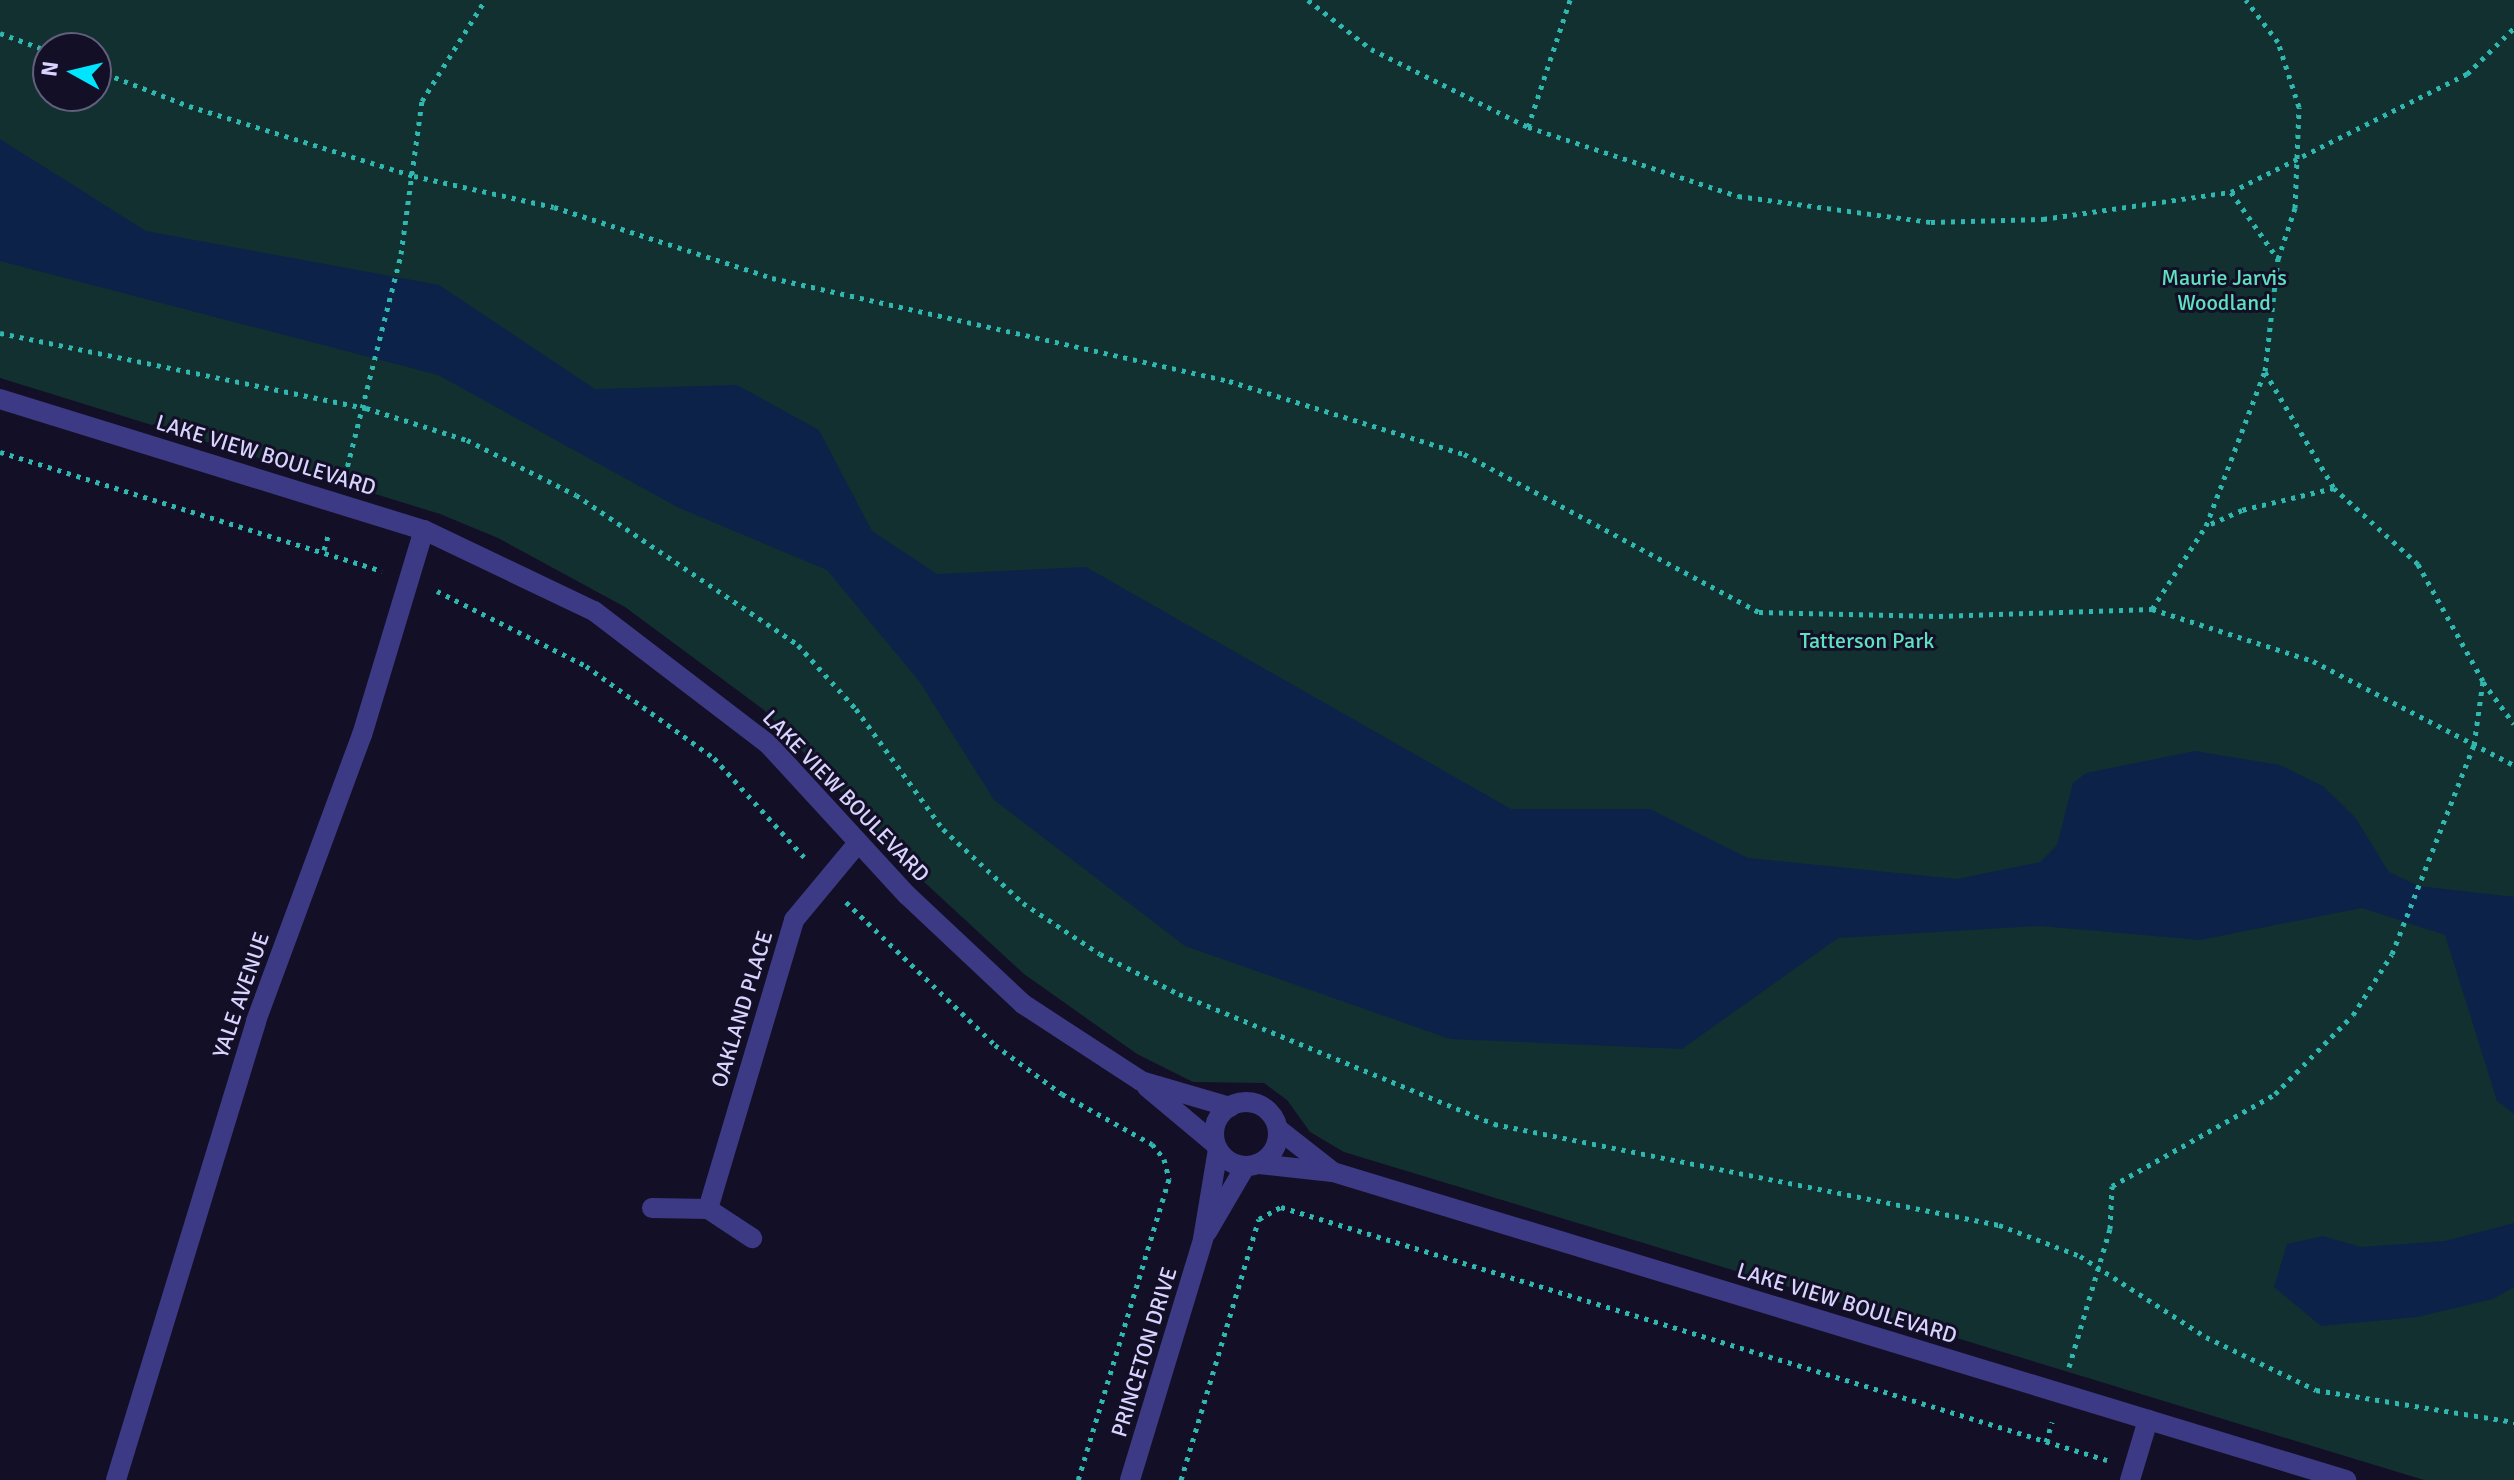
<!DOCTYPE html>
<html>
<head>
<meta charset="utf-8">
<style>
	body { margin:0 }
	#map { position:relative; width:2514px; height:1480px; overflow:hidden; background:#130f26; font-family:Signika,sans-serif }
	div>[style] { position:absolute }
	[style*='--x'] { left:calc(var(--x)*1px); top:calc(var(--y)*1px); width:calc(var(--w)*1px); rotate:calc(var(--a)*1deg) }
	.green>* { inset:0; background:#12302f }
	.water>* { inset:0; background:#0c2248 }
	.path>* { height:5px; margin-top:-2.5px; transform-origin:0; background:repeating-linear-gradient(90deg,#2fb8b0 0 4px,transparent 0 10px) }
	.street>* { height:20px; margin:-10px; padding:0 10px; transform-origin:10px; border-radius:10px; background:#3d3a85 }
	.street>.ring { margin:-10px; padding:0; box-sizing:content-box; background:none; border:20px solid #3d3a85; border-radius:50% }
	span { translate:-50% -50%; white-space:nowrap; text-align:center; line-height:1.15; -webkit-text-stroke:6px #130f26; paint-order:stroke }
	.park-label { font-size:22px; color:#5fe0c0 }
	.street-label { font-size:22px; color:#d9d4ff }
	.north { position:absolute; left:32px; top:32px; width:80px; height:80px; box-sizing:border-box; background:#130f26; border:2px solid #625e7d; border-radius:50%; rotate:278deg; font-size:22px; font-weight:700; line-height:32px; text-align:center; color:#d9d4ff }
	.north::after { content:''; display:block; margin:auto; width:28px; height:36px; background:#00e5ff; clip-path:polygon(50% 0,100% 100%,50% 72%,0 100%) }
</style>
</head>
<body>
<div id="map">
	<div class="green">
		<div style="clip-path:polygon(evenodd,0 0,2514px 0,2514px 1480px,2424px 1480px,1344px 1152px,1310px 1132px,1287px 1100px,1264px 1083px,1193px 1082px,1137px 1054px,1024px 974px,923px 881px,764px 710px,625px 607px,498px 538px,440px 514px,0 378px,0 0,48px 48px,96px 48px,96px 96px,48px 96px,48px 48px)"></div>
	</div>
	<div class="water">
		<div style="clip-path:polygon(0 139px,146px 231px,439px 285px,595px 389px,737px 385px,819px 430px,872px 531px,937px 574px,1086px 567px,1511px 809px,1650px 809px,1748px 858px,1957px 879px,2040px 862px,2057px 845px,2073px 783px,2086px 773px,2195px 751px,2280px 765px,2323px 786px,2355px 817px,2389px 872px,2419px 886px,2514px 897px,2514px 1114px,2497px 1101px,2445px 935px,2362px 908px,2200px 940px,2040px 926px,1838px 938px,1682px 1049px,1450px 1039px,1185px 946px,994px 800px,919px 681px,827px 570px,679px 508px,438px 375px,0 261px)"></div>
		<div style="clip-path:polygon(2514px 1223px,2514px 1287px,2493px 1299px,2417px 1317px,2321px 1326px,2274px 1287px,2287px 1244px,2323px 1236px,2361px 1247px,2445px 1241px)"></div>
	</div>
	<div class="path">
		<div style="--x:1308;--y:0;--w:80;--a:37.9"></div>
		<div style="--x:1371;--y:49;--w:175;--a:26.4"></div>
		<div style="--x:1528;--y:127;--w:221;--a:18.2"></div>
		<div style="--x:1738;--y:196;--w:195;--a:7.7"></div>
		<div style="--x:1931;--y:222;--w:112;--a:-1.5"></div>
		<div style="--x:2043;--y:219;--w:190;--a:-8.2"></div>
		<div style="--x:2231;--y:192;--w:264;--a:-26.6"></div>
		<div style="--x:2467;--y:74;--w:66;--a:-44.4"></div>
		<div style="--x:0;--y:33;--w:51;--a:20.6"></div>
		<div style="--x:96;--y:70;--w:100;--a:21.2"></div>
		<div style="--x:189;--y:106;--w:236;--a:17.3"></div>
		<div style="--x:414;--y:176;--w:143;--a:12.5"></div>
		<div style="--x:554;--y:207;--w:229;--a:18"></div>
		<div style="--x:772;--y:278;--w:468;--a:12.7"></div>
		<div style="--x:1229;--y:381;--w:246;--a:17.3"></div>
		<div style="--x:1464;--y:454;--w:335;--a:28.2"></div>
		<div style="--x:1759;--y:612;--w:180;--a:1.3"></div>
		<div style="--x:1939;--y:616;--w:213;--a:-1.9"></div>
		<div style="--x:2152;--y:609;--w:169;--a:17.9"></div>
		<div style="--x:2313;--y:661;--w:226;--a:27.4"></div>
		<div style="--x:1528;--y:127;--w:134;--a:-71.7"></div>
		<div style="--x:2231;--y:192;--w:82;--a:55"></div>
		<div style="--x:0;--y:333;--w:374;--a:11.6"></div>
		<div style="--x:366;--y:408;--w:106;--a:17.6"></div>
		<div style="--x:467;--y:440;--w:122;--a:26.8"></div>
		<div style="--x:576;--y:495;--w:268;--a:34"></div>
		<div style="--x:798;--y:645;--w:86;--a:47.8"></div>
		<div style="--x:856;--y:709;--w:148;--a:54.1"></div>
		<div style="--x:943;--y:829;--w:109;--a:42.8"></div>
		<div style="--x:1023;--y:903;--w:92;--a:33.5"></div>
		<div style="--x:1100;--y:954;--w:89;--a:26.9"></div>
		<div style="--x:1179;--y:994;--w:341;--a:22.4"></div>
		<div style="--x:1494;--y:1124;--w:515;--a:11.31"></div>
		<div style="--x:1999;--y:1225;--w:87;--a:20.9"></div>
		<div style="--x:2080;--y:1256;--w:150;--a:32.7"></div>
		<div style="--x:2206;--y:1337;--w:122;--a:25.7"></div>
		<div style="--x:2316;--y:1390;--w:201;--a:9.2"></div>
		<div style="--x:2265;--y:372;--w:135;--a:59.3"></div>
		<div style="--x:0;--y:452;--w:400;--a:17.3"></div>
		<div style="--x:345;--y:476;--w:229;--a:-75.8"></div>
		<div style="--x:401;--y:254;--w:154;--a:-82.2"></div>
		<div style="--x:422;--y:101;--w:119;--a:-58"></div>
		<div style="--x:324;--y:550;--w:19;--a:-74"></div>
		<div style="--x:437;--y:591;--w:167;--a:26.7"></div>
		<div style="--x:586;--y:666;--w:158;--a:35.7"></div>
		<div style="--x:714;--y:758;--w:137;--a:47.7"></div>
		<div style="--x:2152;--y:609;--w:99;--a:-57"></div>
		<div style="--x:2206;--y:526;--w:166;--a:-69.2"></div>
		<div style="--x:2265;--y:371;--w:113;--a:-83.4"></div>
		<div style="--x:2278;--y:259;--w:54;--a:-71.6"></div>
		<div style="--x:2295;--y:208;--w:101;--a:-87.7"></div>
		<div style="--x:2299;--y:107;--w:68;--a:-107.9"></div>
		<div style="--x:2278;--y:42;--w:53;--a:-127.3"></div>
		<div style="--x:2483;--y:682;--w:52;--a:53.6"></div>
		<div style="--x:846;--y:902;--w:207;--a:43.8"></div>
		<div style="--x:995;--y:1045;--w:83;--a:36.2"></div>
		<div style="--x:1062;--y:1094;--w:103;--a:29.1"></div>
		<div style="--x:1152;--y:1144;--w:19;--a:51"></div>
		<div style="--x:1164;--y:1159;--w:21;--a:76"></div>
		<div style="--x:1169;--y:1179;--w:314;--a:106.8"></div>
		<div style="--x:2069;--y:1367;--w:144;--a:-73.5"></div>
		<div style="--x:2110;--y:1229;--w:43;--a:-87.3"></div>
		<div style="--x:2112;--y:1186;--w:187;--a:-29.4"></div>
		<div style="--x:2275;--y:1094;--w:111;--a:-45.4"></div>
		<div style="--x:2353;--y:1015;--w:72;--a:-57.4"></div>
		<div style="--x:2392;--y:954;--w:225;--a:-68.6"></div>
		<div style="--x:2474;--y:745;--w:65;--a:-82"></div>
		<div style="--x:2483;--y:681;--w:134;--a:-119.1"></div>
		<div style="--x:2418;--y:564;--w:113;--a:-137.9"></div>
		<div style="--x:2334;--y:488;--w:95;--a:166.6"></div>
		<div style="--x:2242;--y:510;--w:39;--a:156"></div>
		<div style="--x:2046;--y:1442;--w:21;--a:-73"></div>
		<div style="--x:1181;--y:1480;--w:272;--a:-73.4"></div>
		<div style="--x:1259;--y:1219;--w:25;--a:-29"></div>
		<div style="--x:1281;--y:1207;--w:864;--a:17.03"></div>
	</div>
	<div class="street">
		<div style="--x:0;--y:399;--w:444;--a:17.2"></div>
		<div style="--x:424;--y:530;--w:188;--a:25.5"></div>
		<div style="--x:594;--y:611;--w:220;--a:37.4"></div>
		<div style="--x:769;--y:745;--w:204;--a:47.4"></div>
		<div style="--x:907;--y:895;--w:159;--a:43.2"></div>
		<div style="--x:1023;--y:1004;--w:141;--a:33.1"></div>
		<div style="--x:1141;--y:1081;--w:93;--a:16.3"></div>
		<div style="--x:1147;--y:1087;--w:89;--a:40"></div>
		<div class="ring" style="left:1214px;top:1102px;width:44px;height:44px"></div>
		<div style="--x:1278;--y:1129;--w:70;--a:38"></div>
		<div style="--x:1259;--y:1164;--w:74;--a:6.2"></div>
		<div style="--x:1333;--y:1172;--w:1059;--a:16.91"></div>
		<div style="--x:652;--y:1208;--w:56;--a:1"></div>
		<div style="--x:708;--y:1209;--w:53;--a:33.4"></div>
		<div style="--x:708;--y:1209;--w:302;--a:-73.4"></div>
		<div style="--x:794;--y:920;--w:100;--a:-50.3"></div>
		<div style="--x:1207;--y:1232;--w:75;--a:-59.7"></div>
		<div style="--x:116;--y:1480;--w:480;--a:-73"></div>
		<div style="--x:256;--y:1021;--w:305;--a:-69.7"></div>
		<div style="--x:362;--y:735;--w:214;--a:-73.2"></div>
		<div style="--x:1130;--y:1480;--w:252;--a:-73.1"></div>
		<div style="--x:1203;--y:1239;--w:91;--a:-80.5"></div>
		<div style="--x:2130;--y:1480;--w:63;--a:-73.3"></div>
	</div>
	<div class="park-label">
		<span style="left:2224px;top:290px">Maurie Jarvis<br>Woodland</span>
		<span style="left:1867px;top:641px">Tatterson Park</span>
	</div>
	<div class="street-label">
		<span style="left:266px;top:455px;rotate:17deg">LAKE VIEW BOULEVARD</span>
		<span style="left:846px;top:796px;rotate:46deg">LAKE VIEW BOULEVARD</span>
		<span style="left:241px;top:995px;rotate:-71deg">YALE AVENUE</span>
		<span style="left:742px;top:1009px;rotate:-73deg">OAKLAND PLACE</span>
		<span style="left:1847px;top:1303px;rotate:17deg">LAKE VIEW BOULEVARD</span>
		<span style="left:1144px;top:1352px;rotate:-73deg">PRINCETON DRIVE</span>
	</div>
	<div class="north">N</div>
</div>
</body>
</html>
